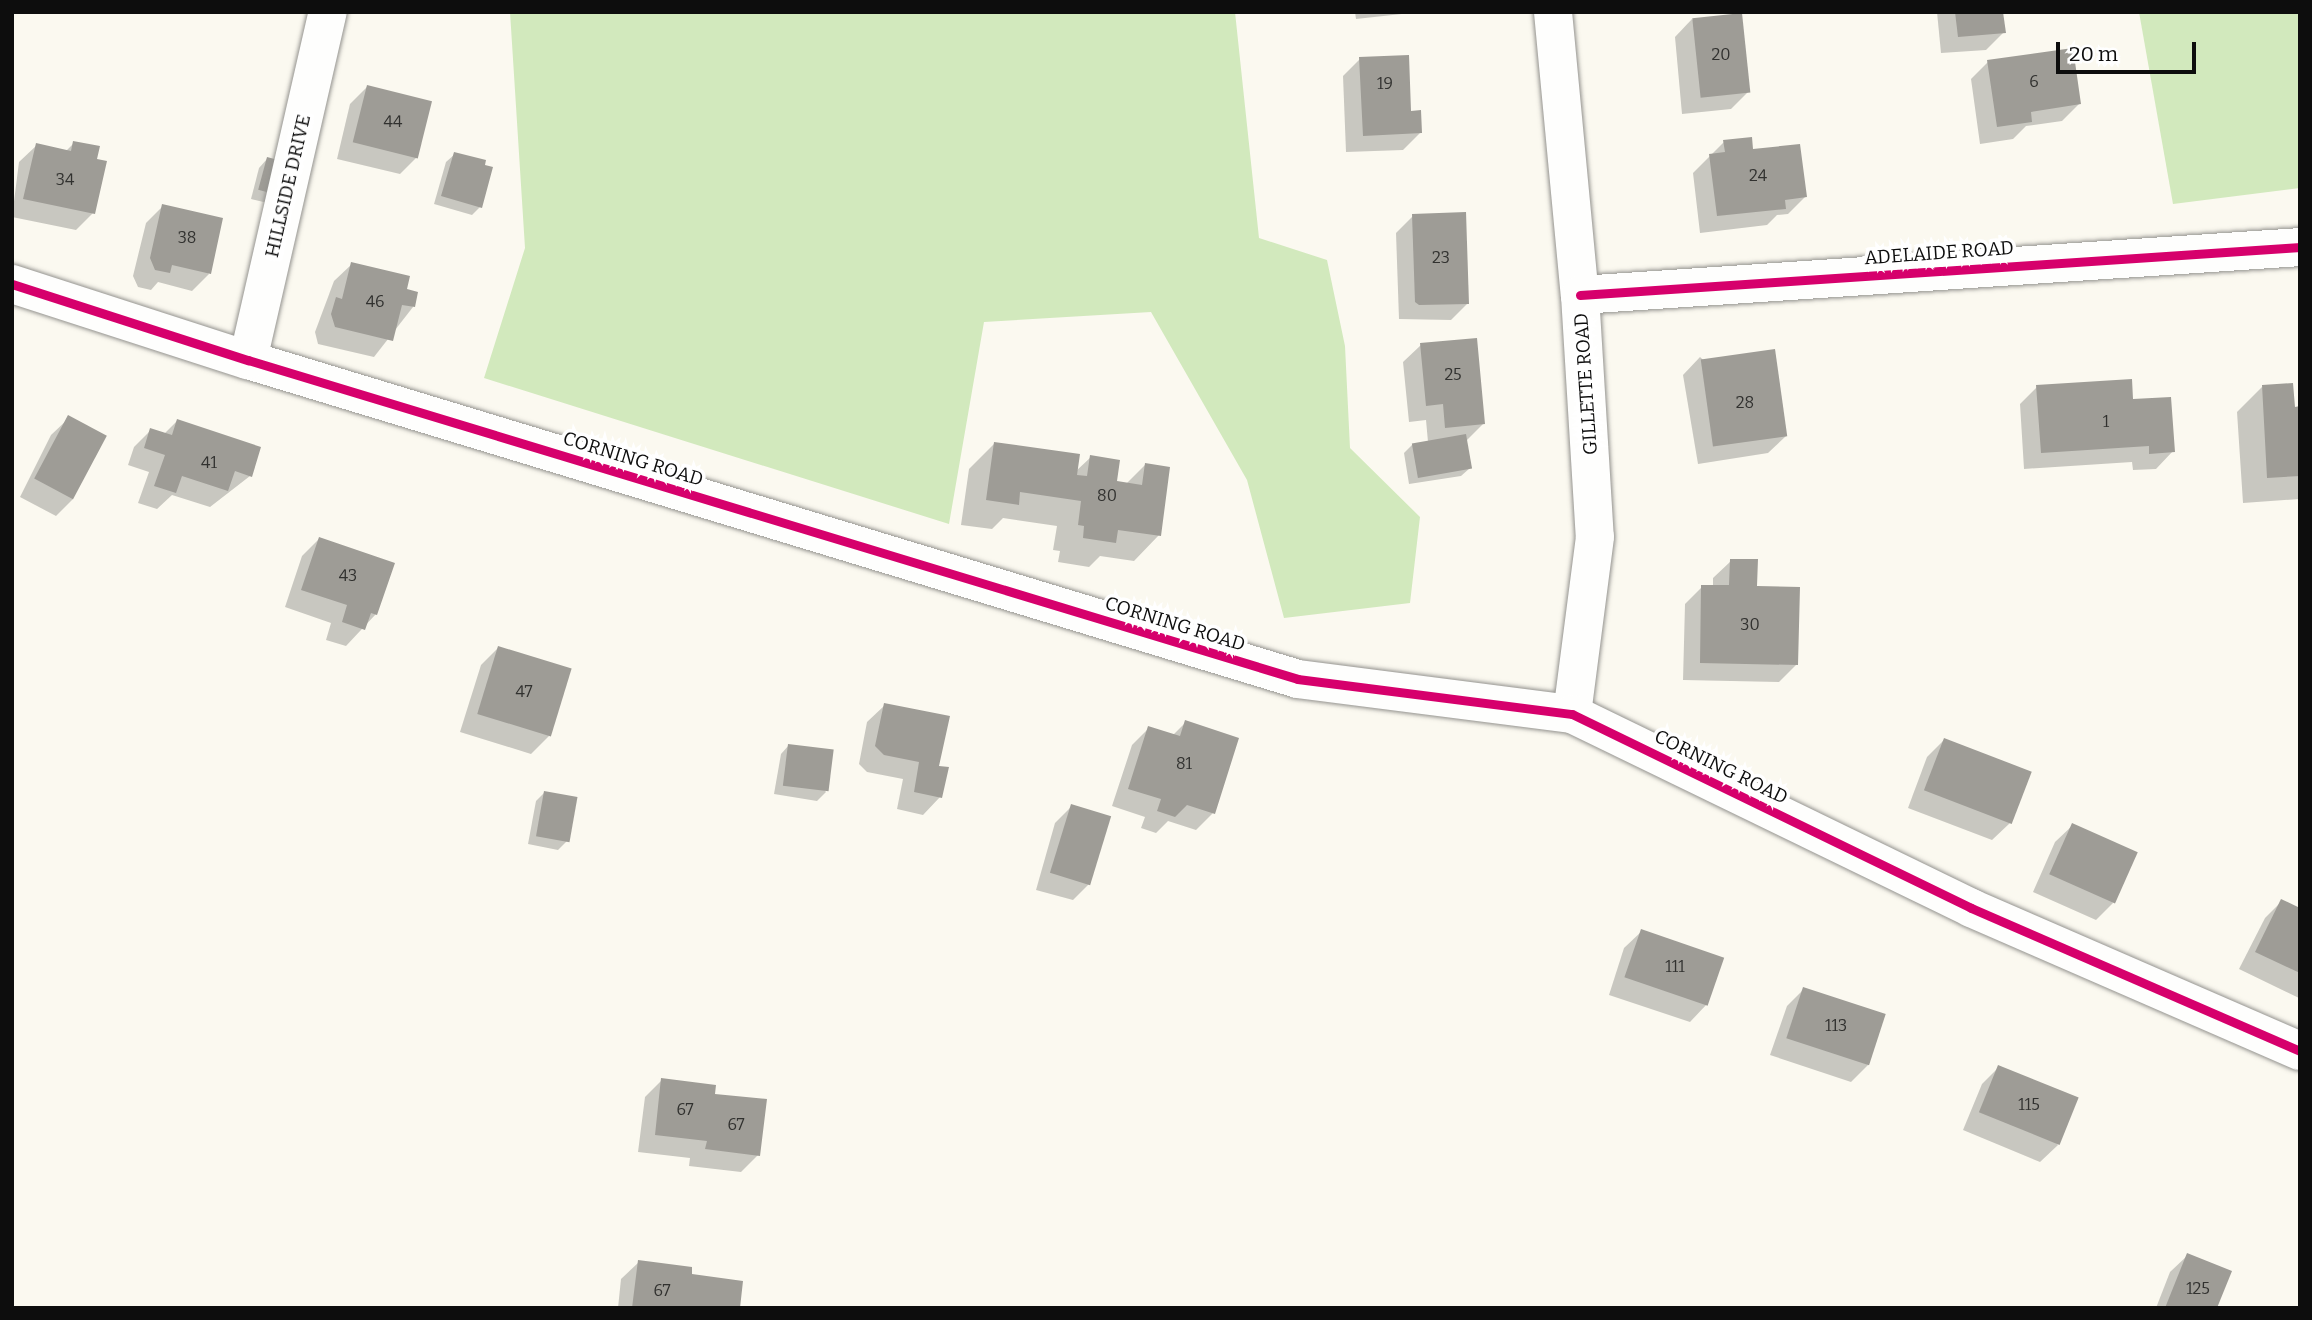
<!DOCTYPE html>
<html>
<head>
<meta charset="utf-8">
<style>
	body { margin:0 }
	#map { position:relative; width:2312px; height:1320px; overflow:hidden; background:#fbf9f0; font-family:Bitter,serif }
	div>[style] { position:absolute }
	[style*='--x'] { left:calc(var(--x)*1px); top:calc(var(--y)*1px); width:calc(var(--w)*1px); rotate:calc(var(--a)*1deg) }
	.forest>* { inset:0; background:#d2e9bd }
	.shadow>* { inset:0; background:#0003 }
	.building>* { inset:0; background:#9e9c96; transform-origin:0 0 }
	.roads { filter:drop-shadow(0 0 2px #94938f) drop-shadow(0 0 2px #94938f) }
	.minor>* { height:38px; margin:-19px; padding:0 19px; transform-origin:19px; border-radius:19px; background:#fefefd }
	.cycleway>* { height:9px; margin:-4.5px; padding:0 4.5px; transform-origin:4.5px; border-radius:4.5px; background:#d6006c }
	span { translate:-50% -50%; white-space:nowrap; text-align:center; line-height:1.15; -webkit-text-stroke:7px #fff; paint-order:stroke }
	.number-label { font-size:16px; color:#31312f }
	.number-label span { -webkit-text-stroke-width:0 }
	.street-label { font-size:19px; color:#0d0d0d }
	.frame { position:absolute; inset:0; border:14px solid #0d0d0d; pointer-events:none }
	.scale { position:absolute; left:2056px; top:42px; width:140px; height:32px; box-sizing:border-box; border:4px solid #0d0d0d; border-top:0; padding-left:9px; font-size:21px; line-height:24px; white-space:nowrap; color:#0d0d0d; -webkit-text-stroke:5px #fff; paint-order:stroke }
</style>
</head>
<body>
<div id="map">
	<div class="forest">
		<div style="clip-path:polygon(510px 12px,1235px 12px,1259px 238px,1327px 260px,1345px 346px,1350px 448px,1420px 517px,1410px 603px,1284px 618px,1247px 480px,1151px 312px,984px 322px,949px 524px,484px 378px,525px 248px)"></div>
		<div style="clip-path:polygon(2139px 12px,2300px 12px,2300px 188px,2173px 204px)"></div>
	</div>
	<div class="shadow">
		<div style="clip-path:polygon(1355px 12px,1420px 12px,1356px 19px)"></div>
		<div style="clip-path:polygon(1937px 12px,2002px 12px,2004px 32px,1986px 50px,1941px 53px)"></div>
		<div style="clip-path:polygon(1692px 19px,1748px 92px,1731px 109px,1682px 114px,1675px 37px)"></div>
		<div style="clip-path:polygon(1360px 59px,1410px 112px,1420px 133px,1403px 150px,1346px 152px,1343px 76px)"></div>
		<div style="clip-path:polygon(1988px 62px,2079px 104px,2062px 121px,2026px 126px,2013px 139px,1980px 144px,1971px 79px)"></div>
		<div style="clip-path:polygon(367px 87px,417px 157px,400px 174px,337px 159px,350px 104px)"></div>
		<div style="clip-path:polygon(1724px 142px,1752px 151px,1805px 197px,1788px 214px,1777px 215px,1767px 225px,1700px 233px,1693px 173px)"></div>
		<div style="clip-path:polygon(74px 143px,95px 160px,93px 213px,76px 230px,12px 217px,19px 162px,37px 145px,65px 152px)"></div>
		<div style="clip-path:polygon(455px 154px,480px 207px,472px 215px,434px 204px,446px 162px)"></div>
		<div style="clip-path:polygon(267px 159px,272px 204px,251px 199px,259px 168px)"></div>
		<div style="clip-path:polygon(163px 206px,209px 274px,192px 291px,158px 282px,151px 290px,138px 287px,133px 276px,146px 223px)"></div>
		<div style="clip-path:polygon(1413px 216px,1468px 303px,1451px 320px,1399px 319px,1396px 233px)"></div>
		<div style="clip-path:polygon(352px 264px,405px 290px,413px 307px,374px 357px,318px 344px,315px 332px,334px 281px)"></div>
		<div style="clip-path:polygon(1421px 345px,1484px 423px,1466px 441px,1470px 468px,1461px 476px,1409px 484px,1404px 453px,1412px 445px,1428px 442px,1426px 420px,1409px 422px,1403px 362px)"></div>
		<div style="clip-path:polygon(1700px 357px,1786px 436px,1768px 453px,1698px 464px,1683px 375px)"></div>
		<div style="clip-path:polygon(2037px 387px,2132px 401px,2173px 451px,2156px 469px,2133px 470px,2132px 462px,2024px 469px,2020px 404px)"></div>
		<div style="clip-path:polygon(2262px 387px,2293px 408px,2300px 408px,2300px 499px,2243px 503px,2237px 412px)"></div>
		<div style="clip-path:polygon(69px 418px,73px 499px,56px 516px,20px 497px,51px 435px)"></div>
		<div style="clip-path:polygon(177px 421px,250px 476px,210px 507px,172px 495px,157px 509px,138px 503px,149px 472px,128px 465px,134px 447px,151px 430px,164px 434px)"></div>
		<div style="clip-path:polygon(994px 444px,1075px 472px,1091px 457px,1115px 483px,1126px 484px,1145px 465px,1159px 535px,1134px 561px,1100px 556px,1089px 567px,1058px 562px,1060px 551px,1053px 550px,1057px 526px,1003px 518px,992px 529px,961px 525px,969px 469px)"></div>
		<div style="clip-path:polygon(319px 539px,376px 614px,346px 646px,326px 640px,331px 623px,285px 607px,302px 556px)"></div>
		<div style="clip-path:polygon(1731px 561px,1756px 588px,1796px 665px,1779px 682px,1683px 680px,1685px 604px,1702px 587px,1713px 587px,1713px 578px)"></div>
		<div style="clip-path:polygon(498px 648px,549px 736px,531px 754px,460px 732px,481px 665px)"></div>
		<div style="clip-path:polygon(885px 705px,937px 767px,940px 797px,923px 815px,897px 809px,903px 779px,867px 772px,859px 764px,867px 722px)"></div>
		<div style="clip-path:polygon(1186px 722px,1213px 813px,1196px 830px,1168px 821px,1156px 833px,1141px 828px,1145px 817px,1112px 806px,1132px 745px,1149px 728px,1173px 735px)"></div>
		<div style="clip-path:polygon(1944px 740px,2010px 823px,1992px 840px,1908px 808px,1927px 757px)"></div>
		<div style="clip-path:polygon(789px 745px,826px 792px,817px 801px,774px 794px,781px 754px)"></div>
		<div style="clip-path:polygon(544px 793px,567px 841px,558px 850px,528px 844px,536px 801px)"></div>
		<div style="clip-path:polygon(1072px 806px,1090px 883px,1073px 900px,1036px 890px,1055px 823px)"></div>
		<div style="clip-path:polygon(2073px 825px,2113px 903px,2096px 920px,2033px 892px,2055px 842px)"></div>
		<div style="clip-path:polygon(2282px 901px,2300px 909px,2299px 998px,2239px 969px,2265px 918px)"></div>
		<div style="clip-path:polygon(1642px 931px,1707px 1004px,1690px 1022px,1609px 995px,1624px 948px)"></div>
		<div style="clip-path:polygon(1804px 989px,1868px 1065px,1851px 1082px,1770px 1055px,1787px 1006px)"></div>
		<div style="clip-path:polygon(1999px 1067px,2058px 1145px,2040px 1162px,1963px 1130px,1982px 1084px)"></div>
		<div style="clip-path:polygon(662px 1080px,713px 1095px,758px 1155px,741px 1172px,689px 1166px,690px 1158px,638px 1152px,645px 1097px)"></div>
		<div style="clip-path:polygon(2188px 1255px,2215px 1308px,2156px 1308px,2170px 1272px)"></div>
		<div style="clip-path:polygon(639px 1262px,690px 1276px,738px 1308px,618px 1308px,621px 1279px)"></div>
	</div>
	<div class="building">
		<div style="clip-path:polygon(1955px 12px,2003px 12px,2006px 33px,1958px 37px)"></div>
		<div style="left:1742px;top:13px;width:80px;height:50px;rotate:84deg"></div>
		<div style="clip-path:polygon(2073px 48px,2081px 104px,2031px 112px,2032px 122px,1997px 127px,1987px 60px)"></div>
		<div style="clip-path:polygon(1409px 55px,1411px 111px,1421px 110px,1422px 133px,1363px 136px,1359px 57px)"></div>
		<div style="left:367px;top:85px;width:67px;height:59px;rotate:14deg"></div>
		<div style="clip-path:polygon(1752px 137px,1753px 149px,1800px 144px,1807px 197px,1785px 200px,1786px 209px,1717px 216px,1709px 154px,1725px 152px,1723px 140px)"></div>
		<div style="clip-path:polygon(73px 141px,100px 146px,97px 159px,107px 161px,95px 214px,23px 199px,36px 143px,71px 151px)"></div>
		<div style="clip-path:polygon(454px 152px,486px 160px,485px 165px,493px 167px,482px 208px,441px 196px)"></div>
		<div style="left:267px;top:157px;width:24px;height:34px;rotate:15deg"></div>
		<div style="clip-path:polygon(162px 204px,223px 218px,211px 274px,172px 265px,170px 273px,155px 270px,150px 258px)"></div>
		<div style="clip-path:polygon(1466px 212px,1469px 304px,1419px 305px,1415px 302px,1412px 214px)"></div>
		<div style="clip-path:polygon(351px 262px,410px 276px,407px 289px,418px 292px,415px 307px,402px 305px,393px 341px,335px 327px,331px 314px,336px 297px,342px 299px)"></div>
		<div style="clip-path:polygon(1477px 338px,1485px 424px,1445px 428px,1443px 404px,1426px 406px,1420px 343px)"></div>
		<div style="left:1775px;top:349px;width:88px;height:75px;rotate:82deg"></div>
		<div style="clip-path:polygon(2132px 379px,2133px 399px,2171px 397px,2175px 452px,2149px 454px,2149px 446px,2041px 453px,2036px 385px)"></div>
		<div style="clip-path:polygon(2293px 383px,2295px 407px,2300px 406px,2300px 476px,2267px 478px,2262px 385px)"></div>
		<div style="left:68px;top:415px;width:44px;height:72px;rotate:28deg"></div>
		<div style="clip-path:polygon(177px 419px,261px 447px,252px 477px,235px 471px,228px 491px,182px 476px,176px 493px,154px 486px,165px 455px,144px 448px,150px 428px,172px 435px)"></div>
		<div style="left:1466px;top:434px;width:35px;height:55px;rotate:80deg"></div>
		<div style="clip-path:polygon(994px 442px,1080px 454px,1077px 475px,1087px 476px,1090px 455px,1120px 460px,1117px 481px,1142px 485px,1145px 463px,1170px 467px,1161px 536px,1118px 530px,1116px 543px,1083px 538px,1084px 526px,1078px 525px,1081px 501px,1020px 492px,1019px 505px,986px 500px)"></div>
		<div style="clip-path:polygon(319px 537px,395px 563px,377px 615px,371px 613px,365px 630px,342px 622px,347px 605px,301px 590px)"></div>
		<div style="clip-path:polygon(1730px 559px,1758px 559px,1757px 586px,1800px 587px,1798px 665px,1700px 663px,1701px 585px,1729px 585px)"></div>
		<div style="left:498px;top:646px;width:77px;height:71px;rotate:17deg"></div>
		<div style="clip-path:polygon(884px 703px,950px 716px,939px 766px,949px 767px,942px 798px,914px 792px,919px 762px,884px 755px,875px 746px)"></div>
		<div style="clip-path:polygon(1185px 720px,1239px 738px,1215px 814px,1187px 805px,1175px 817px,1157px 811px,1161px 799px,1128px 789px,1148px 726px,1180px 736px)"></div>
		<div style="left:1944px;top:738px;width:94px;height:56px;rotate:21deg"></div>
		<div style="left:788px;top:744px;width:46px;height:42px;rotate:7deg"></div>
		<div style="left:544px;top:791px;width:34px;height:46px;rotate:10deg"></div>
		<div style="left:1071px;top:804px;width:42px;height:72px;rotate:17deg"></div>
		<div style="left:2072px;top:823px;width:72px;height:56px;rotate:24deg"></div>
		<div style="clip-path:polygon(2281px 899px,2300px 908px,2300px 973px,2255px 952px)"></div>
		<div style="left:1641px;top:929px;width:88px;height:51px;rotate:19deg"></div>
		<div style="left:1803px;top:987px;width:87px;height:54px;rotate:18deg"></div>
		<div style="left:1998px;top:1065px;width:87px;height:51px;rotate:22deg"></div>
		<div style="clip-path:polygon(661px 1078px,716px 1085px,715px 1094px,767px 1099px,760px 1156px,705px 1149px,707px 1141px,655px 1135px)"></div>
		<div style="clip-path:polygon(2187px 1253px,2232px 1271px,2217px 1308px,2165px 1308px)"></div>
		<div style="clip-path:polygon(638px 1260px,692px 1267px,692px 1274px,743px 1281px,740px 1308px,632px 1308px)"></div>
	</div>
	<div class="roads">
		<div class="minor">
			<div style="--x:1553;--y:12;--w:284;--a:84.6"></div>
			<div style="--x:1580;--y:295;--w:242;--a:86.5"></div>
			<div style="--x:1595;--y:537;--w:178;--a:97.4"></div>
			<div style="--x:12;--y:284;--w:248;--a:17.9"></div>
			<div style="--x:248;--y:360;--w:1097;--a:16.9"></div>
			<div style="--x:1298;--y:679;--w:276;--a:7.3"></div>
			<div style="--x:1572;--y:714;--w:444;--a:25.9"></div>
			<div style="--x:1971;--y:908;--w:359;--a:23.5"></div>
			<div style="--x:1580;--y:295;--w:722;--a:-3.81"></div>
			<div style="--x:248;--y:360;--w:357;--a:-77.1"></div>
		</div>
	</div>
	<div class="cycleway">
		<div style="--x:12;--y:284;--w:248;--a:17.9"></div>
		<div style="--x:248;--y:360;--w:1097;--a:16.9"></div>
		<div style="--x:1298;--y:679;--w:276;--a:7.3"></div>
		<div style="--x:1572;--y:714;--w:444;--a:25.9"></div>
		<div style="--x:1971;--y:908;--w:359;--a:23.5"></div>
		<div style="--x:1580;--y:295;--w:722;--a:-3.81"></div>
	</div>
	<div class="number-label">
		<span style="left:1721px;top:55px">20</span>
		<span style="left:2034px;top:82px">6</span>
		<span style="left:1385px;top:84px">19</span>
		<span style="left:393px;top:122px">44</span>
		<span style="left:1758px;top:176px">24</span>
		<span style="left:65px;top:180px">34</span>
		<span style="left:187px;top:238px">38</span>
		<span style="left:1441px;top:258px">23</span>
		<span style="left:375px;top:302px">46</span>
		<span style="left:1453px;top:375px">25</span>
		<span style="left:1745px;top:403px">28</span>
		<span style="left:2106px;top:422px">1</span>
		<span style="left:209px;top:463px">41</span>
		<span style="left:1107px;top:496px">80</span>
		<span style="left:348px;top:576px">43</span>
		<span style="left:1750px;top:625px">30</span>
		<span style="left:524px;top:692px">47</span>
		<span style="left:1184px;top:764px">81</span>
		<span style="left:1675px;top:967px">111</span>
		<span style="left:1836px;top:1026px">113</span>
		<span style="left:2029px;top:1105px">115</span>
		<span style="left:685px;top:1110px">67</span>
		<span style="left:736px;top:1125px">67</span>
		<span style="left:2198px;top:1289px">125</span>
		<span style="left:662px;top:1291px">67</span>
	</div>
	<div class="street-label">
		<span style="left:288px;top:186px;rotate:-77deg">HILLSIDE DRIVE</span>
		<span style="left:1939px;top:253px;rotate:-4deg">ADELAIDE ROAD</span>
		<span style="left:1586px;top:384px;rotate:-94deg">GILLETTE ROAD</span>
		<span style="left:633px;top:459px;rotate:17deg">CORNING ROAD</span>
		<span style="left:1175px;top:624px;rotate:17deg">CORNING ROAD</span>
		<span style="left:1721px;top:767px;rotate:26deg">CORNING ROAD</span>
	</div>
	<div class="frame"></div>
	<div class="scale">20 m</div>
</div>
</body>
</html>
